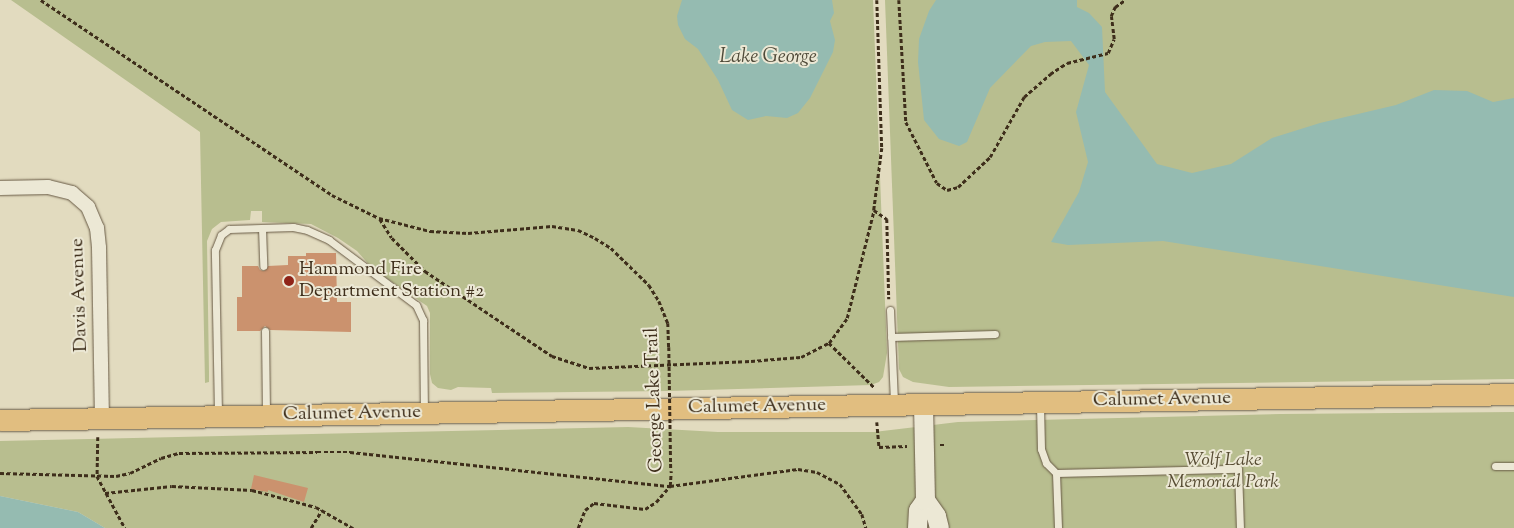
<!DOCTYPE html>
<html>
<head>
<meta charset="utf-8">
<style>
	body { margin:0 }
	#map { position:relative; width:1514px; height:528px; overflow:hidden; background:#e2dbbf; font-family:"Sorts Mill Goudy",serif }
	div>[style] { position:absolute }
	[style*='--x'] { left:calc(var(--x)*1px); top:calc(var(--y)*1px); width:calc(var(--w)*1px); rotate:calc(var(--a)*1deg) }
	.green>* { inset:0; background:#b8be8f }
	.water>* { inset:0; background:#95bbb1 }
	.building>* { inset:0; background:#cb926e }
	.path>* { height:2.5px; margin-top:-1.25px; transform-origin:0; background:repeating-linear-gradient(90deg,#3e2e1b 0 4px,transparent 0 6.5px) }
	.roads { filter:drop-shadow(0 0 1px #675944) drop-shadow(0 0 1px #675944) }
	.service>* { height:7px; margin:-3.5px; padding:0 3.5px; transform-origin:3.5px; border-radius:3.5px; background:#ece8d5 }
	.minor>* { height:14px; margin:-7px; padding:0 7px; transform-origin:7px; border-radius:7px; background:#ece8d5 }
	.secondary>* { height:19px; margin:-9.5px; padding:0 9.5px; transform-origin:9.5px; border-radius:9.5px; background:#ece8d5 }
	.primary>* { height:21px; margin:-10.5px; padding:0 10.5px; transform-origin:10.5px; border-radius:10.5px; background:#e1be80 }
	.path-bridge>* { height:2.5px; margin-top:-1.25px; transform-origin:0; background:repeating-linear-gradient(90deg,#3e2e1b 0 4px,transparent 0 6.5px) }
	.dots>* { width:14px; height:14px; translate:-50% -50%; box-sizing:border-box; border:2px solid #ece8d5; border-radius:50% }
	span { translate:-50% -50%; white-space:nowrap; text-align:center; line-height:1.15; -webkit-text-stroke:4px #ece8d5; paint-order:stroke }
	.poi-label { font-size:19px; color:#3e2e1b }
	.left { translate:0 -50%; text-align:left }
	.street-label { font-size:19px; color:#3e2e1b }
	.park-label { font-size:19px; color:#564b32; font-style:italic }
	.water-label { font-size:20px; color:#4f4a39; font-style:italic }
</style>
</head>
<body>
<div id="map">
	<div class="green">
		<div style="clip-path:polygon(11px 0,873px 0,887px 353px,883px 377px,879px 382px,871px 385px,668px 391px,492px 393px,491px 388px,458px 387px,451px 390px,438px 388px,432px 383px,430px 374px,430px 313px,427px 306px,372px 268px,357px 251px,338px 238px,311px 224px,262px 222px,262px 211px,251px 211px,250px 220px,221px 222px,212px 229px,207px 241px,209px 372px,209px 382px,205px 383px,200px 132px)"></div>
		<div style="clip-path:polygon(885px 0,1514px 0,1514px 379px,949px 387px,913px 382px,903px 377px,899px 369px)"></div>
		<div style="clip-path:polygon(1514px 412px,1514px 528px,105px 528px,78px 512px,0 496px,0 441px,628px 427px,718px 432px,874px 432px,958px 422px,1280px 414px)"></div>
	</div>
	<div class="water">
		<div style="clip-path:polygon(682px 0,832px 0,834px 13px,830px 21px,835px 40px,833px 52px,810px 98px,798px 113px,787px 118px,766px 116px,748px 120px,732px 110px,718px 80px,698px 49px,685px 39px,678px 25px,677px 16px)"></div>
		<div style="clip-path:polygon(936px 0,1077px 0,1077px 7px,1089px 13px,1102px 27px,1105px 92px,1157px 164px,1192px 173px,1231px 164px,1272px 138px,1320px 123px,1396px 105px,1434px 90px,1467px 91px,1493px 102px,1514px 98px,1514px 297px,1163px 241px,1068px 245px,1051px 242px,1079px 192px,1088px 162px,1076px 112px,1089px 65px,1071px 41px,1045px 42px,1031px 46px,990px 88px,967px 142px,959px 146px,939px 139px,924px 120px,918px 62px,919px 39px,929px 11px)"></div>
		<div style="clip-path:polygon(0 496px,78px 512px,105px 528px,0 528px)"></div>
	</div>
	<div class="building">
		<div style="clip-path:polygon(306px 253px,336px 253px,337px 302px,351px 302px,351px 332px,270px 330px,265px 326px,260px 331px,237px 331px,237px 297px,242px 297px,242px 266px,258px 266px,260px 270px,264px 271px,268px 266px,288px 265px,288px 256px,306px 256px)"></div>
		<div style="clip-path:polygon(254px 475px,308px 488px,304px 502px,268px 490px,268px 492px,251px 489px)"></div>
	</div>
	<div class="path">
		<div style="--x:41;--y:0;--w:350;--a:33.8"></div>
		<div style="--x:332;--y:195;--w:52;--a:26.1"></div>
		<div style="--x:379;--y:218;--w:53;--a:14.3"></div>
		<div style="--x:430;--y:231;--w:38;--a:3"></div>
		<div style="--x:468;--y:233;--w:84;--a:-4.8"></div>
		<div style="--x:552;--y:226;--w:26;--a:9"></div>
		<div style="--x:578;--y:230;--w:19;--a:25"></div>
		<div style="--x:595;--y:238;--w:19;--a:32"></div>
		<div style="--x:611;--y:248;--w:53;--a:44.2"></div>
		<div style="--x:649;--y:285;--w:19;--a:58"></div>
		<div style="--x:659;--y:301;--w:24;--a:68"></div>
		<div style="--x:668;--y:323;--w:24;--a:88"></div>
		<div style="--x:877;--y:0;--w:148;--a:88.1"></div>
		<div style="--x:882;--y:148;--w:63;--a:97.4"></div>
		<div style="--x:874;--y:210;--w:16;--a:35"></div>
		<div style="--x:887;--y:219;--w:80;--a:88.6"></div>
		<div style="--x:899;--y:0;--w:122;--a:86.7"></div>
		<div style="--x:906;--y:122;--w:68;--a:63.1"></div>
		<div style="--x:937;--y:183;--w:12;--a:35"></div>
		<div style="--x:947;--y:190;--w:11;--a:-15"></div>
		<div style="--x:958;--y:187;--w:44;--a:-43.2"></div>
		<div style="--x:990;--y:157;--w:69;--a:-60.5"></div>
		<div style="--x:1024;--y:97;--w:35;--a:-41"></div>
		<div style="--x:1050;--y:74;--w:20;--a:-33"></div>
		<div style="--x:1067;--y:63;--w:42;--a:-13.7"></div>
		<div style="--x:1108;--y:53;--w:15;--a:-67"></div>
		<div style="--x:1114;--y:39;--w:23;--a:-97"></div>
		<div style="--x:1111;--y:16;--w:10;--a:-66"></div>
		<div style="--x:1115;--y:7;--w:12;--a:-35"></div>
		<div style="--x:380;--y:219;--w:22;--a:58"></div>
		<div style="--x:392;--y:238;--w:47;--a:45"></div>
		<div style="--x:425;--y:271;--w:153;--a:33.8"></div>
		<div style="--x:552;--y:356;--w:39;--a:18"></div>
		<div style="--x:589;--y:368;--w:162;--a:-2.5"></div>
		<div style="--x:751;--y:361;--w:50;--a:-4.6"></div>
		<div style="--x:801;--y:357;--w:31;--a:-27"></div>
		<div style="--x:829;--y:343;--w:63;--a:44.4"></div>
		<div style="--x:829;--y:343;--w:31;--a:-54"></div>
		<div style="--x:847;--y:318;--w:111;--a:-76"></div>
		<div style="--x:877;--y:422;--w:25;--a:85"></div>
		<div style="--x:879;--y:447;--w:28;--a:-2"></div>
		<div style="--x:98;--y:437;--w:39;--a:91"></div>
		<div style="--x:97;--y:476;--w:59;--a:61.7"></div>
		<div style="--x:940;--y:445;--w:7;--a:0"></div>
		<div style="--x:0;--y:473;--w:116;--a:1.5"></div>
		<div style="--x:116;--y:476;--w:14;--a:-12"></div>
		<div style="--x:130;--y:473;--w:34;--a:-26"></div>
		<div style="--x:161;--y:458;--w:19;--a:-16"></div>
		<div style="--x:179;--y:453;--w:138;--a:-0.4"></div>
		<div style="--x:317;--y:452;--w:33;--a:0"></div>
		<div style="--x:350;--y:452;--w:322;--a:6.1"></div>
		<div style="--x:670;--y:486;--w:129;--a:-7.6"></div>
		<div style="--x:798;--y:469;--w:19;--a:9"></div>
		<div style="--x:817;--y:472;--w:26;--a:28"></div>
		<div style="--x:840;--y:484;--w:37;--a:54"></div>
		<div style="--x:862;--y:514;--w:15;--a:74"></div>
		<div style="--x:670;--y:486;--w:15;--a:-86"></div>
		<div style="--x:105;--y:493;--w:67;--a:-6"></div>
		<div style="--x:172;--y:486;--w:80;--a:2.9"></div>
		<div style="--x:252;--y:490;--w:66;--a:14.9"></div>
		<div style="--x:316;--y:507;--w:43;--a:29.6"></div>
		<div style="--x:311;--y:528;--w:21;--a:-59"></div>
		<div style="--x:578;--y:528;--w:19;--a:-69"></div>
		<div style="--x:585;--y:510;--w:11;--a:-38"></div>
		<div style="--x:594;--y:503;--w:51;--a:6.7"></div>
		<div style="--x:645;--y:509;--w:13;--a:-32"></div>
		<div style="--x:656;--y:502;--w:21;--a:-49"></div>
	</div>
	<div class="roads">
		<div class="service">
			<div style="--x:262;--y:228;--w:38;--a:88"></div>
			<div style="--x:890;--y:310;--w:91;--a:87.5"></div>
			<div style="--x:265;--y:331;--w:82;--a:89.3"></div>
			<div style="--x:891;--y:337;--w:104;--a:-1.7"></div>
			<div style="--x:1040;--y:405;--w:44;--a:88.7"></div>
			<div style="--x:1041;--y:449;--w:15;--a:70"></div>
			<div style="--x:1046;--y:463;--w:14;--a:45"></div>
			<div style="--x:1056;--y:473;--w:182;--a:-1.3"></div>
			<div style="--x:1238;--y:469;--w:59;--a:88.1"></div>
			<div style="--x:218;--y:413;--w:163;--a:-91.1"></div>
			<div style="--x:215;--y:250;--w:16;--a:-68"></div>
			<div style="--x:221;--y:235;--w:10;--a:-37"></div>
			<div style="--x:229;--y:229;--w:64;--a:-1.8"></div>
			<div style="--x:293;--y:227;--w:14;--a:12"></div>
			<div style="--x:307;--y:230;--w:24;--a:24"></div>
			<div style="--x:329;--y:240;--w:109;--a:36.8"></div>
			<div style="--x:416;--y:305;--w:17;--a:65"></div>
			<div style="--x:423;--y:320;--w:90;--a:89.4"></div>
			<div style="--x:1495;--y:466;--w:19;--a:0"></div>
			<div style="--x:1056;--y:473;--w:55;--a:87.9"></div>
		</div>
		<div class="minor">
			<div style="--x:0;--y:188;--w:48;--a:-1.2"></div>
			<div style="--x:48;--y:187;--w:25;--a:14"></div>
			<div style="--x:72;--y:193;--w:21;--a:41"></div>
			<div style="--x:88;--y:207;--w:23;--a:67"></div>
			<div style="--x:97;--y:228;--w:20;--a:84"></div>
			<div style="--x:99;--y:248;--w:170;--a:89"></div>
		</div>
		<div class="secondary">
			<div style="--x:925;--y:500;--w:19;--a:55"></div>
			<div style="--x:936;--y:516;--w:12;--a:76"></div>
			<div style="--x:917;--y:528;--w:18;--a:-87"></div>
			<div style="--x:918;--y:510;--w:12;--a:-55"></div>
			<div style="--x:925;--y:500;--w:96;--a:-91.2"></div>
		</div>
		<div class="primary">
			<div style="--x:0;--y:420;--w:1514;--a:-0.98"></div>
		</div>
	</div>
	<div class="path-bridge">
		<div style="--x:669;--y:347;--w:124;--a:89.1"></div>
	</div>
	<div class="dots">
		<div style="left:289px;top:281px;background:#8f2418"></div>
	</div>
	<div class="poi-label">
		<span class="left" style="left:299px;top:281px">Hammond Fire<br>Department Station #2</span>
	</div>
	<div class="street-label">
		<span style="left:80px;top:295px;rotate:-92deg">Davis Avenue</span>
		<span style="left:655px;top:400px;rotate:-92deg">George Lake Trail</span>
		<span style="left:1162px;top:400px;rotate:-1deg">Calumet Avenue</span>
		<span style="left:757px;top:407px;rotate:-1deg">Calumet Avenue</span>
		<span style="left:352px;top:414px;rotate:-1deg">Calumet Avenue</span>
	</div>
	<div class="park-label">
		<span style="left:1223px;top:472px">Wolf Lake<br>Memorial Park</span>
	</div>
	<div class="water-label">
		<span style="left:768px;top:57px">Lake George</span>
	</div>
</div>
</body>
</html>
